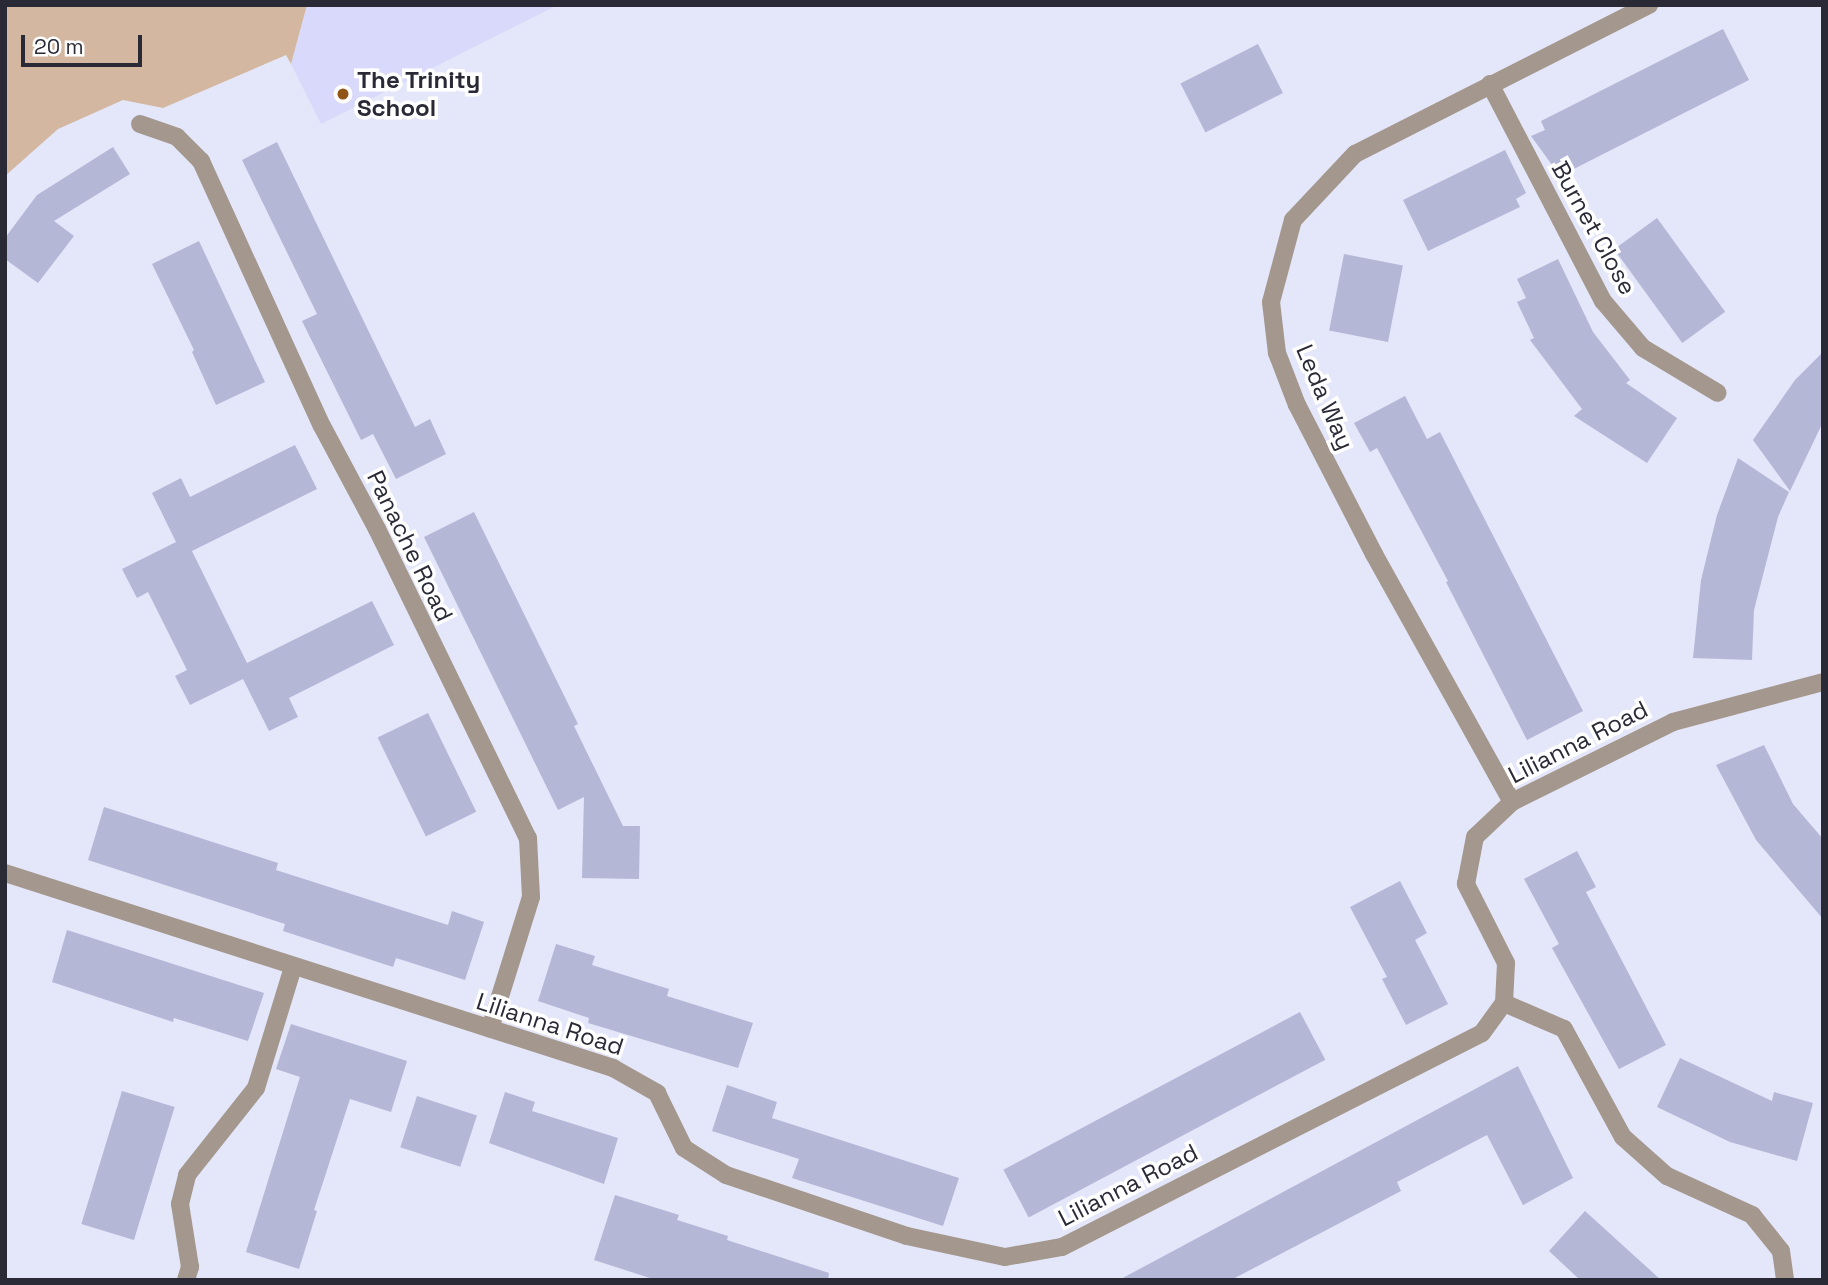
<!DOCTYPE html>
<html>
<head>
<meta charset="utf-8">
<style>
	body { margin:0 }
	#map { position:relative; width:1828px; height:1285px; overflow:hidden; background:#e4e6fa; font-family:"Space Grotesk",sans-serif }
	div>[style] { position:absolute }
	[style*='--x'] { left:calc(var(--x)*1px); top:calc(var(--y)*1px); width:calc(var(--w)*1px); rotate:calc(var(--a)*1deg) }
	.built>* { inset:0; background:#d9dafb }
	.green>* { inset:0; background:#d3b7a0 }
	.building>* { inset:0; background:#b5b7d7; transform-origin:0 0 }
	.minor>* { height:18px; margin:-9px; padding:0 9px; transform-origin:9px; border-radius:9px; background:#a4988e }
	.dots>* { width:19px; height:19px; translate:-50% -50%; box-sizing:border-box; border:4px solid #fff; border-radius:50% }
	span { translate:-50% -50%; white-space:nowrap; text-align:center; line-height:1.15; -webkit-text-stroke:7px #fff; paint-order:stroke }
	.poi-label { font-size:24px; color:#292a36; font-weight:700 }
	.left { translate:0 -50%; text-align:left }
	.street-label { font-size:24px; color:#292a36 }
	.frame { position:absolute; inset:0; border:7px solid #292a36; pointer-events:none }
	.scale { position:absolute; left:21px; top:35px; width:121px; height:32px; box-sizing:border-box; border:4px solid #292a36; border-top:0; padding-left:9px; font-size:21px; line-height:24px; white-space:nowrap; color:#292a36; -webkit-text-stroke:5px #fff; paint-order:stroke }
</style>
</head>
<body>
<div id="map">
	<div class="built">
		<div style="clip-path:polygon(307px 5px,558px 5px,321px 124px,291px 64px)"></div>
	</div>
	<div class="green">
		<div style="clip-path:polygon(5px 5px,307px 5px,291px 64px,286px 55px,163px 108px,123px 100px,58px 129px,5px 176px)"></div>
	</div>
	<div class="building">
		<div style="clip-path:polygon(1723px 29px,1749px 80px,1560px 176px,1531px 136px,1545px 130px,1541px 121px)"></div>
		<div style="left:1258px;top:44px;width:55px;height:87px;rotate:63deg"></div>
		<div style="clip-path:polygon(277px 142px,415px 427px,430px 419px,446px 454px,396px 479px,373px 434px,361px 440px,302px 321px,317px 314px,242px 160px)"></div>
		<div style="clip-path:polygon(113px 147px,130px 174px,54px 221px,74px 236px,38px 283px,5px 259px,5px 238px,37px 195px)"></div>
		<div style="clip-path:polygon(1505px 150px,1526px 193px,1516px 199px,1520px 207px,1428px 251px,1403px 200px)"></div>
		<div style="left:1657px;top:218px;width:116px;height:53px;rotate:54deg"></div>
		<div style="clip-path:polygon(199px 241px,265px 382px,216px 405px,192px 352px,194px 350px,152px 264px)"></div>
		<div style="left:1344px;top:254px;width:60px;height:78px;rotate:11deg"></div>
		<div style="clip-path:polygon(1558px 259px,1593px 332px,1630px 380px,1626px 383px,1677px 418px,1647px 463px,1574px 416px,1582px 409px,1530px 340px,1534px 338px,1517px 302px,1526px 298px,1517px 279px)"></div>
		<div style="clip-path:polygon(1823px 352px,1823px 422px,1790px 491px,1753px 440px,1795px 380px)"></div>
		<div style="clip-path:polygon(1405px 396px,1427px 439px,1440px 432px,1583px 711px,1527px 740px,1446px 582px,1448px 581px,1377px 448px,1370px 452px,1354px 423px)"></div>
		<div style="clip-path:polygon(295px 445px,317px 489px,192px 551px,247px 663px,372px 601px,394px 645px,289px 698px,298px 717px,269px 731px,243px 679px,190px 705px,175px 676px,187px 670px,148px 592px,137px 598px,122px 569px,176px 542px,152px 493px,181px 478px,190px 497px)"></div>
		<div style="clip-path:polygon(1738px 458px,1789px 492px,1778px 517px,1754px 610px,1752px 660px,1693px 658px,1701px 580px,1717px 515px)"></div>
		<div style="clip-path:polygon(474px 512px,578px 724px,574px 726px,623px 826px,640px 826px,639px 879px,582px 878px,584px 797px,558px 810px,424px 537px)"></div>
		<div style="left:428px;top:713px;width:110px;height:56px;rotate:64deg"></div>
		<div style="clip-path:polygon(1764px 745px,1793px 804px,1823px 839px,1823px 919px,1756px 840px,1716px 765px)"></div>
		<div style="clip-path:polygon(104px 807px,278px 863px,276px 870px,448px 925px,452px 911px,484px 922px,465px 980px,396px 958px,393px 967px,283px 931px,285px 924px,88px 860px)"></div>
		<div style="clip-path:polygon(1577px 851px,1596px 887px,1586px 892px,1666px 1045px,1619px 1069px,1552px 948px,1559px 944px,1524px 879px)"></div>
		<div style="clip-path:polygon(1400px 881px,1427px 933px,1415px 940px,1448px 1004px,1406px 1025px,1382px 979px,1387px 977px,1350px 907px)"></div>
		<div style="clip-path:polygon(67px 930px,264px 993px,248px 1041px,174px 1018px,173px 1022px,52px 982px)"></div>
		<div style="clip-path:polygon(556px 944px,595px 956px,592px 965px,669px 989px,667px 996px,753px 1023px,738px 1068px,588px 1023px,589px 1018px,538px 1001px)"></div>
		<div style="left:1300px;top:1012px;width:54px;height:336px;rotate:62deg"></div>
		<div style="clip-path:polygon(291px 1024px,407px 1061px,391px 1112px,350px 1099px,314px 1210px,317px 1211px,299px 1269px,246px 1252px,300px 1077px,276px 1069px)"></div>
		<div style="clip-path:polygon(1680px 1058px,1772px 1101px,1774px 1092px,1813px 1103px,1797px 1161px,1730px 1142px,1657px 1107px)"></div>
		<div style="clip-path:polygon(1518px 1066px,1573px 1178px,1523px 1205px,1487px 1135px,1397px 1182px,1401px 1191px,1231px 1280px,1119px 1280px)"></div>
		<div style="clip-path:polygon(727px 1085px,777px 1102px,772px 1118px,959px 1178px,943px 1226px,792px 1178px,799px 1159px,712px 1131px)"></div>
		<div style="left:122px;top:1091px;width:55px;height:139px;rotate:17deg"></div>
		<div style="clip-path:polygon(505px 1092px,535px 1102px,532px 1111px,618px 1138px,604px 1184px,489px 1143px)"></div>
		<div style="left:417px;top:1096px;width:63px;height:54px;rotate:18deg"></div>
		<div style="clip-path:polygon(615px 1195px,679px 1215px,677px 1220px,728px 1236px,727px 1240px,829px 1273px,828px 1280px,656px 1280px,594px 1260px)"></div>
		<div style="clip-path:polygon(1585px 1211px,1661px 1280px,1580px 1280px,1549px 1251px)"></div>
	</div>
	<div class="minor">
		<div style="--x:1490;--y:84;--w:245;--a:62.5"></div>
		<div style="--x:1603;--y:301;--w:62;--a:49.6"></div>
		<div style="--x:1643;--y:348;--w:87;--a:31"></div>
		<div style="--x:140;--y:124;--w:39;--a:19"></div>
		<div style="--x:177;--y:137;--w:34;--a:45"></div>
		<div style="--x:201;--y:161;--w:291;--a:65.5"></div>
		<div style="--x:322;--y:426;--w:117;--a:61.9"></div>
		<div style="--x:377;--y:529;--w:344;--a:64"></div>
		<div style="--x:528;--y:838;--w:59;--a:87.1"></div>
		<div style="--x:531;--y:897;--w:138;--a:107.3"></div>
		<div style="--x:1512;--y:802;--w:284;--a:-119.1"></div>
		<div style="--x:1374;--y:554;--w:168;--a:-117.3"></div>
		<div style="--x:1297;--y:405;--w:56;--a:-111"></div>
		<div style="--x:1277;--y:353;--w:51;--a:-96.7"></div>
		<div style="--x:1271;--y:302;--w:85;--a:-75"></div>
		<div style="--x:1293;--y:220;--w:91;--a:-46.8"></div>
		<div style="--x:1355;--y:154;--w:330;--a:-26.9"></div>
		<div style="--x:5;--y:873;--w:639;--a:17.78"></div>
		<div style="--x:613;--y:1068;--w:51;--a:29.6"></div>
		<div style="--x:657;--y:1093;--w:61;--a:63.9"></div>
		<div style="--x:684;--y:1148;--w:50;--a:32.7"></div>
		<div style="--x:726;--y:1175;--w:191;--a:18.6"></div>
		<div style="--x:907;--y:1236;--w:100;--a:12.1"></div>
		<div style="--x:1005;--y:1257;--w:58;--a:-10"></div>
		<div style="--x:1062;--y:1247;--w:471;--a:-27"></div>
		<div style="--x:1482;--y:1033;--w:37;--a:-54"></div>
		<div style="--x:1504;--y:1003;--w:40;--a:-87.1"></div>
		<div style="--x:1506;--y:963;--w:89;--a:-116.9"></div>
		<div style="--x:1466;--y:884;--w:48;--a:-79.2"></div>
		<div style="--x:1475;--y:837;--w:51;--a:-43.4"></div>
		<div style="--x:1512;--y:802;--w:180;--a:-26.4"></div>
		<div style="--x:1673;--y:722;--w:155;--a:-14.9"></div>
		<div style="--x:1504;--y:1003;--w:65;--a:23.4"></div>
		<div style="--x:1564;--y:1029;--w:123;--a:61.4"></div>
		<div style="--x:1623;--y:1137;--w:59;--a:41.6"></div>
		<div style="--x:1667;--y:1176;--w:94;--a:24.6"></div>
		<div style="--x:1752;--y:1215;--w:46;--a:51.1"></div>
		<div style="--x:1781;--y:1251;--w:29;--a:82"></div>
		<div style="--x:186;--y:1280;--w:14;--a:-73"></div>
		<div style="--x:190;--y:1267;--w:64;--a:-99"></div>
		<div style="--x:180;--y:1204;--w:30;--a:-76"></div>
		<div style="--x:187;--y:1175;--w:111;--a:-51.6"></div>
		<div style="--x:256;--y:1088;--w:127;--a:-73"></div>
	</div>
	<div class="dots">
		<div style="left:343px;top:94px;background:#905514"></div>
	</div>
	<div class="poi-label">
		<span class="left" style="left:357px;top:94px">The Trinity<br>School</span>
	</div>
	<div class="street-label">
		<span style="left:1594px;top:228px;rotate:61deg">Burnet Close</span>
		<span style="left:1325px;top:397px;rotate:67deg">Leda Way</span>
		<span style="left:410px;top:546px;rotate:64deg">Panache Road</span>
		<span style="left:1578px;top:742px;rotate:-27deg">Lilianna Road</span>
		<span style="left:550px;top:1024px;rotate:18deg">Lilianna Road</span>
		<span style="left:1128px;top:1185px;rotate:-27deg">Lilianna Road</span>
	</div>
	<div class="frame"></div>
	<div class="scale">20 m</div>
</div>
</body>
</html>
